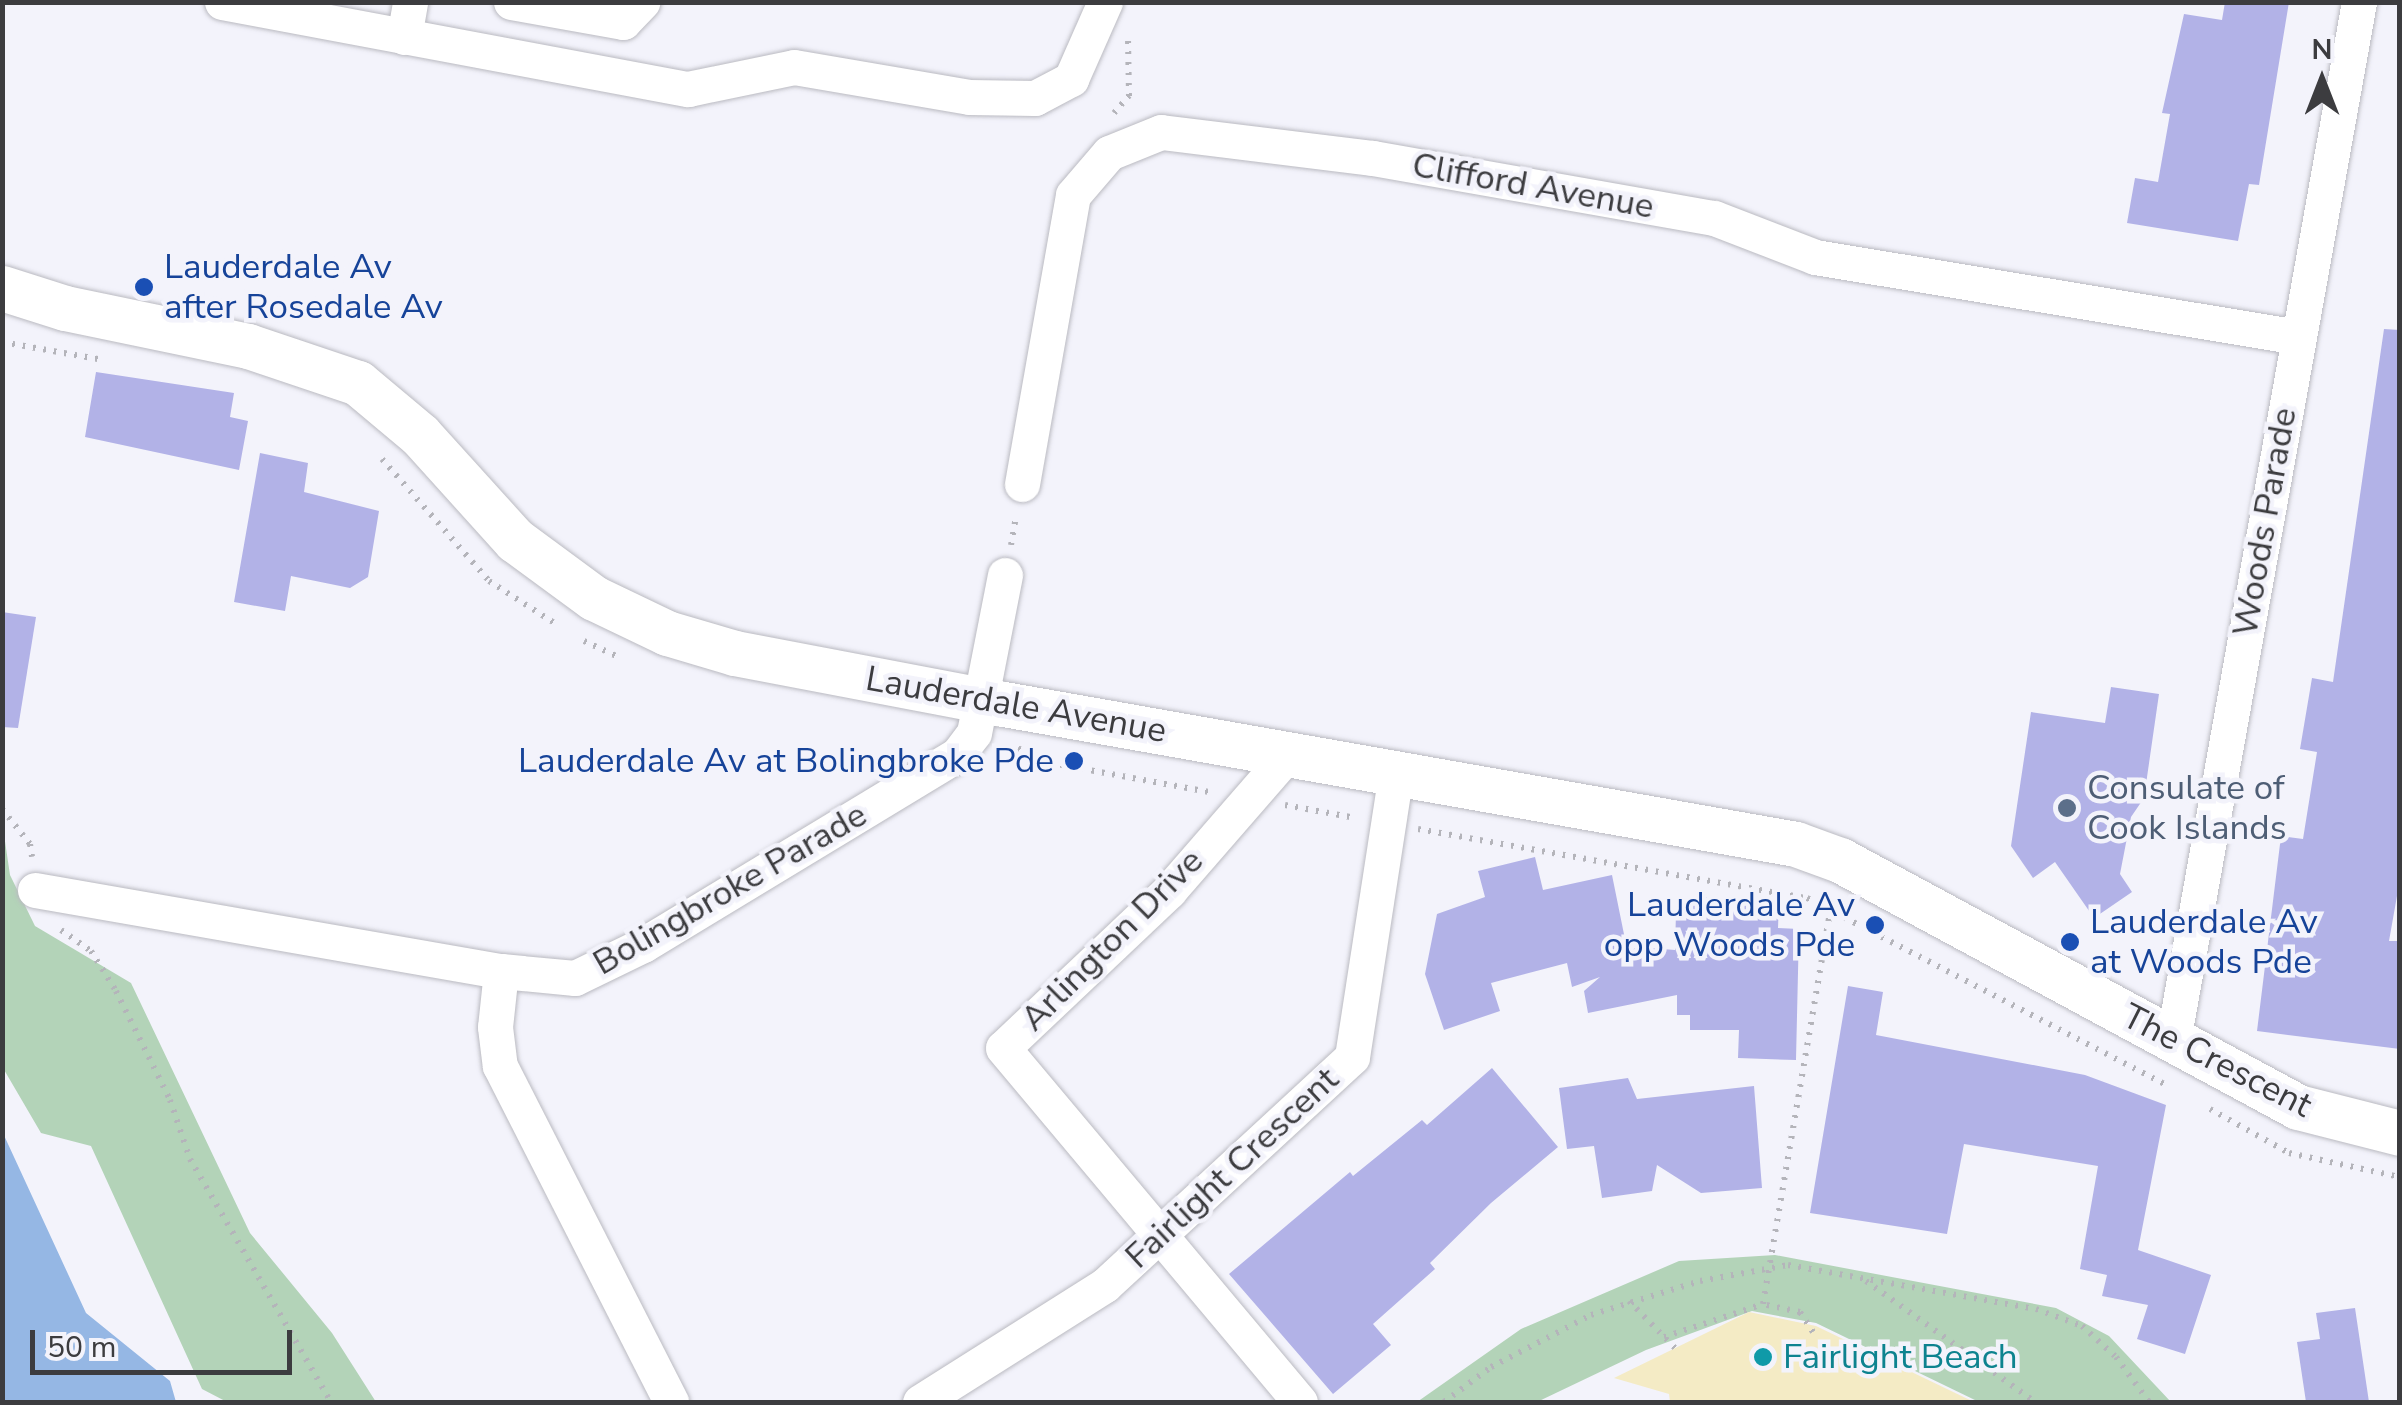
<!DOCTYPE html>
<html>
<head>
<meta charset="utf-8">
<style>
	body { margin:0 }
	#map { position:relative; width:2402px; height:1405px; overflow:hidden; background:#f3f3fb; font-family:"Nunito Sans",sans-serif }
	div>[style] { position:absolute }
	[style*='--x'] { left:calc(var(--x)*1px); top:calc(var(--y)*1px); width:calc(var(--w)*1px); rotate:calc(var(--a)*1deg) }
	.green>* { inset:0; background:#b3d3b8 }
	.sand>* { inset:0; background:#f4ebc5 }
	.water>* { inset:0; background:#95b7e4 }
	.building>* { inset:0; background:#b2b2e7 }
	.path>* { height:6px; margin-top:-3px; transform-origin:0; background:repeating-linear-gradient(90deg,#b4b4ba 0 2.5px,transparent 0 10.5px) }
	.roads { filter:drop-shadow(0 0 2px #babac1) drop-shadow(0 0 2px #babac1) }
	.minor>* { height:35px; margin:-17.5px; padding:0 17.5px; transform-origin:17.5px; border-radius:17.5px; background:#fff }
	.major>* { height:45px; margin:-22.5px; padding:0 22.5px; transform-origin:22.5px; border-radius:22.5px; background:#fff }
	.dots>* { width:28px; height:28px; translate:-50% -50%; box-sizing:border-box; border:5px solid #f3f3fb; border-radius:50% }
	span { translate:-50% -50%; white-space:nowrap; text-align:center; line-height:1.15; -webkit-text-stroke:9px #f3f3fb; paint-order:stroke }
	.street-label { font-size:35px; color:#3c3c3f }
	.transit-label { font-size:35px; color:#164399 }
	.left { translate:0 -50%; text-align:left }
	.right { translate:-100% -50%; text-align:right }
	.service-label { font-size:35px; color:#4e5e75 }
	.culture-label { font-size:35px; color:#0d838f }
	.frame { position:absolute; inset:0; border:5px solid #3c3c3f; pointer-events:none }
	.north { position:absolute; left:2272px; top:30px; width:100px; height:100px; -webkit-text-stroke:8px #f3f3fb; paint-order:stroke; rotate:0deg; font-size:28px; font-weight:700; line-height:40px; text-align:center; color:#3c3c3f }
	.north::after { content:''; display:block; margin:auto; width:35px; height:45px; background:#3c3c3f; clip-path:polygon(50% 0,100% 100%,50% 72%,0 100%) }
	.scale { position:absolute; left:30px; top:1330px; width:262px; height:45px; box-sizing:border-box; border:5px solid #3c3c3f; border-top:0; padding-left:12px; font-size:30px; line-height:35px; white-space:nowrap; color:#3c3c3f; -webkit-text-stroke:8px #f3f3fb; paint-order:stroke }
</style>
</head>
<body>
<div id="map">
	<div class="green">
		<div style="clip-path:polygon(2px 821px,10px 875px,35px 926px,131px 983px,250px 1233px,332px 1333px,376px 1402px,227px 1402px,202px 1389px,91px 1146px,41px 1133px,3px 1068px)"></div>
		<div style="clip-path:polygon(1775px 1255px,2056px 1308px,2109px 1336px,2171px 1402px,1979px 1402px,1816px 1323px,1752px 1311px,1646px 1350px,1537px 1402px,1417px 1402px,1521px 1329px,1679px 1261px)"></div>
	</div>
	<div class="sand">
		<div style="clip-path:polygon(1749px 1312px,1816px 1326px,1974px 1402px,1670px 1402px,1669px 1394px,1614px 1378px)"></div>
	</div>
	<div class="water">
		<div style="clip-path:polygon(2px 1131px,86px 1313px,170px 1381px,176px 1402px,3px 1402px)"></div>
	</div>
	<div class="building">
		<div style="clip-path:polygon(2225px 2px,2289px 2px,2259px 185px,2249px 184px,2238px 241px,2127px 223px,2135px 178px,2158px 182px,2170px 114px,2162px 113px,2184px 14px,2222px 20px)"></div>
		<div style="clip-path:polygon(2384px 329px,2400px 330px,2400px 879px,2389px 941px,2400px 941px,2400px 1049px,2257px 1031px,2281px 836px,2303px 839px,2317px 752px,2300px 749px,2312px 678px,2333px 682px)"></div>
		<div style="clip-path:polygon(96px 372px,234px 393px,230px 417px,248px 421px,239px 470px,85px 437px)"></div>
		<div style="clip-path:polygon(260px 453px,308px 463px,304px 492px,379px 511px,368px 577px,350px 588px,291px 576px,285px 611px,234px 602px)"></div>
		<div style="clip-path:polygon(2px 612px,36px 617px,18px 728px,2px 727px)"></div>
		<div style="clip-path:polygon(2111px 687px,2159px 694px,2144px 798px,2131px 817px,2120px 874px,2132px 892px,2094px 918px,2055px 862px,2033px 878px,2011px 846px,2031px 712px,2105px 723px)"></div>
		<div style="clip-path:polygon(1535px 857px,1543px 890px,1612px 875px,1628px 954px,1636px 947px,1675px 950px,1676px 912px,1689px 912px,1689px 896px,1779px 901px,1778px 928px,1799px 929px,1796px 1060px,1738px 1058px,1739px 1030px,1690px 1030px,1690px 1015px,1677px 1015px,1677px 995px,1588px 1013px,1584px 991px,1600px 977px,1572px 987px,1567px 963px,1491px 983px,1500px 1011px,1444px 1030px,1425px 974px,1437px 914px,1485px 897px,1478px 871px)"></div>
		<div style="clip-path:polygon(1848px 986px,1883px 992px,1876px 1035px,2085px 1075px,2166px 1105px,2138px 1250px,2211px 1275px,2185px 1354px,2137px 1339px,2148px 1305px,2102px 1296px,2107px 1275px,2080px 1269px,2098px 1166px,1964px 1144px,1947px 1234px,1810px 1213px)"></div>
		<div style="clip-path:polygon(1492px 1068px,1558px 1147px,1491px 1203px,1430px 1263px,1435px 1269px,1373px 1324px,1391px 1345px,1333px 1394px,1229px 1274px,1350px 1172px,1353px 1176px,1422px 1120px,1427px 1125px)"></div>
		<div style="clip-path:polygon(1628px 1078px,1637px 1099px,1754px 1086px,1762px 1188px,1701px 1193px,1657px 1165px,1652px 1191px,1602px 1198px,1594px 1146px,1567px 1149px,1559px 1088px)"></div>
		<div style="clip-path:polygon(2355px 1308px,2369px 1402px,2306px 1402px,2297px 1342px,2320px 1339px,2316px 1313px)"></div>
	</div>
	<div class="path">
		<div style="--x:1114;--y:113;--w:23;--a:-49"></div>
		<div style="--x:1129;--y:96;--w:55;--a:-91"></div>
		<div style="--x:2;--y:342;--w:103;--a:10.1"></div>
		<div style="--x:382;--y:459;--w:162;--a:48.7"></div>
		<div style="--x:489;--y:581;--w:80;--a:32.7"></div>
		<div style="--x:1011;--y:545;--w:28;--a:-80"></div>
		<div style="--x:584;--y:641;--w:38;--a:25"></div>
		<div style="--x:1018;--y:748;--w:26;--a:31"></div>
		<div style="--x:1040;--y:761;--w:172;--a:10.4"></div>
		<div style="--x:1285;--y:805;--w:72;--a:10.4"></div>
		<div style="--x:2;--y:809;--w:45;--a:51.3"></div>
		<div style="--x:30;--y:844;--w:13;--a:81"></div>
		<div style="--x:1418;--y:829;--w:395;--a:10.1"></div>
		<div style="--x:1807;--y:898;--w:407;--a:27.5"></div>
		<div style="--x:61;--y:930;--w:37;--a:35"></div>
		<div style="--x:91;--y:951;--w:47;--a:58"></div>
		<div style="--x:116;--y:991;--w:122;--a:63.6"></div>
		<div style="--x:170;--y:1100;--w:62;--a:71.3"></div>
		<div style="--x:190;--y:1159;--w:281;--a:59.9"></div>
		<div style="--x:2210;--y:1109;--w:90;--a:29.1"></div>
		<div style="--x:2289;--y:1153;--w:114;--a:12.2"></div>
		<div style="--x:1866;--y:1281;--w:208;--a:35.6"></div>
		<div style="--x:1629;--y:1301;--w:71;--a:45.6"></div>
		<div style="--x:1813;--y:1332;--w:24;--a:-123"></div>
		<div style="--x:1800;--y:1312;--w:38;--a:-168"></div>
		<div style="--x:1763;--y:1304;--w:400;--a:-80.3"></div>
		<div style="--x:1664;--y:1337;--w:104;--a:-18.4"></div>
		<div style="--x:1444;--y:1402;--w:59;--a:-36.7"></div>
		<div style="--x:1491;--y:1367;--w:113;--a:-27.5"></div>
		<div style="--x:1591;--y:1315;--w:114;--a:-17.3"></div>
		<div style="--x:1700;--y:1281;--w:89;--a:-10.3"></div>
		<div style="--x:1788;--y:1265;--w:252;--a:10.1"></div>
		<div style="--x:2036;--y:1309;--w:49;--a:20.3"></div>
		<div style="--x:2082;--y:1326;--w:46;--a:42.4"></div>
		<div style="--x:2116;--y:1357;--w:56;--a:53.7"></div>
	</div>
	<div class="roads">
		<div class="minor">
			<div style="--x:222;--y:2;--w:474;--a:10.6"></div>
			<div style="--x:688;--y:89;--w:108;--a:-11.7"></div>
			<div style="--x:794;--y:67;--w:178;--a:9.7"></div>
			<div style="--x:969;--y:97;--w:66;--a:0.9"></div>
			<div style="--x:1035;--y:98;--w:41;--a:-27.8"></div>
			<div style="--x:1071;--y:79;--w:84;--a:-66.2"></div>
			<div style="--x:511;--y:2;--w:114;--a:10.1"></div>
			<div style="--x:623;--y:22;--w:28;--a:-46"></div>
			<div style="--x:404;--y:37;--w:36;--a:-80"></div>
			<div style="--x:1022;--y:484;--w:293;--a:-80"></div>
			<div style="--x:1073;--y:195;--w:55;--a:-49.4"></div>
			<div style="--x:1109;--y:153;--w:56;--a:-22"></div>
			<div style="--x:1161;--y:132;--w:214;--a:7"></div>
			<div style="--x:1373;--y:158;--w:346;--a:10"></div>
			<div style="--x:1714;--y:218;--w:108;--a:21.1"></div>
			<div style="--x:1815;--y:257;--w:490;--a:9.4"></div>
			<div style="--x:1288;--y:754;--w:181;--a:131"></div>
			<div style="--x:1169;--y:891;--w:228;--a:136.6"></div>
			<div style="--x:1003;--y:1048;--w:462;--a:50"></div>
			<div style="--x:35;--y:890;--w:473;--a:9.9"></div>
			<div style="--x:501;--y:971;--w:74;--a:5.4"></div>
			<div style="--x:575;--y:978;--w:76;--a:-25.9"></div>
			<div style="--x:643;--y:945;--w:368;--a:-31.2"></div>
			<div style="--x:958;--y:754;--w:26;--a:-53"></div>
			<div style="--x:974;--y:733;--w:161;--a:-78.9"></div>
			<div style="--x:501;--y:971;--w:56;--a:96.1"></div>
			<div style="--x:495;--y:1027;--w:39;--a:83"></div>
			<div style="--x:500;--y:1066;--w:377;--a:63"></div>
			<div style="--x:2173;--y:1041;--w:1056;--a:-79.85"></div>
			<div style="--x:920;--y:1402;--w:219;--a:-32.3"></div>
			<div style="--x:1105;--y:1285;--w:336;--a:-42.7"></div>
			<div style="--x:1352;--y:1057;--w:288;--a:-81.2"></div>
		</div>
		<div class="major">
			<div style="--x:2;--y:288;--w:66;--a:17.6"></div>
			<div style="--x:65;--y:308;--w:187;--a:11.7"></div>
			<div style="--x:248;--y:346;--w:116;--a:18.6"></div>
			<div style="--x:358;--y:383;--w:81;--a:40"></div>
			<div style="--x:420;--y:435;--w:142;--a:47.9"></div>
			<div style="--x:515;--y:540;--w:98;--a:36.3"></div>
			<div style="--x:594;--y:598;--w:81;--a:25.6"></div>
			<div style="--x:667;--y:633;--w:71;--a:16.4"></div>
			<div style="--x:735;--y:653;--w:268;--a:10.8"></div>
			<div style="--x:998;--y:703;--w:810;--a:10.02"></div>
			<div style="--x:1796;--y:844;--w:47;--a:20"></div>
			<div style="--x:1840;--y:860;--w:520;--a:28.34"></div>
			<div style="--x:2298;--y:1107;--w:105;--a:14.3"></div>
		</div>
	</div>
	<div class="dots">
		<div style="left:144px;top:287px;background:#1a4fb4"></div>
		<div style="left:1074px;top:761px;background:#1a4fb4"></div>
		<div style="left:2067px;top:808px;background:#5c6f8a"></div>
		<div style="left:1875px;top:925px;background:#1a4fb4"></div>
		<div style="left:2070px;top:942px;background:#1a4fb4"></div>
		<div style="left:1763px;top:1357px;background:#0f9aa8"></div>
	</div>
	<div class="street-label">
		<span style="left:1533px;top:186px;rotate:10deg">Clifford Avenue</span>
		<span style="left:2265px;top:522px;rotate:-80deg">Woods Parade</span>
		<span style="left:1016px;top:705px;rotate:10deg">Lauderdale Avenue</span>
		<span style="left:730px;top:889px;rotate:-30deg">Bolingbroke Parade</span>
		<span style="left:1112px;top:940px;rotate:-45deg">Arlington Drive</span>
		<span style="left:2217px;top:1061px;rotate:27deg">The Crescent</span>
		<span style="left:1232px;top:1168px;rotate:-43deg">Fairlight Crescent</span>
	</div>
	<div class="transit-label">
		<span class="left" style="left:164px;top:287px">Lauderdale Av<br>after Rosedale Av</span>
		<span class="right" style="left:1054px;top:761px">Lauderdale Av at Bolingbroke Pde</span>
		<span class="right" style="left:1855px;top:925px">Lauderdale Av<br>opp Woods Pde</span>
		<span class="left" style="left:2090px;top:942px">Lauderdale Av<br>at Woods Pde</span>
	</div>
	<div class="service-label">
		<span class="left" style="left:2087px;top:808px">Consulate of<br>Cook Islands</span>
	</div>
	<div class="culture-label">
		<span class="left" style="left:1783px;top:1357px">Fairlight Beach</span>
	</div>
	<div class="frame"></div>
	<div class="north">N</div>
	<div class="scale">50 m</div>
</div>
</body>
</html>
